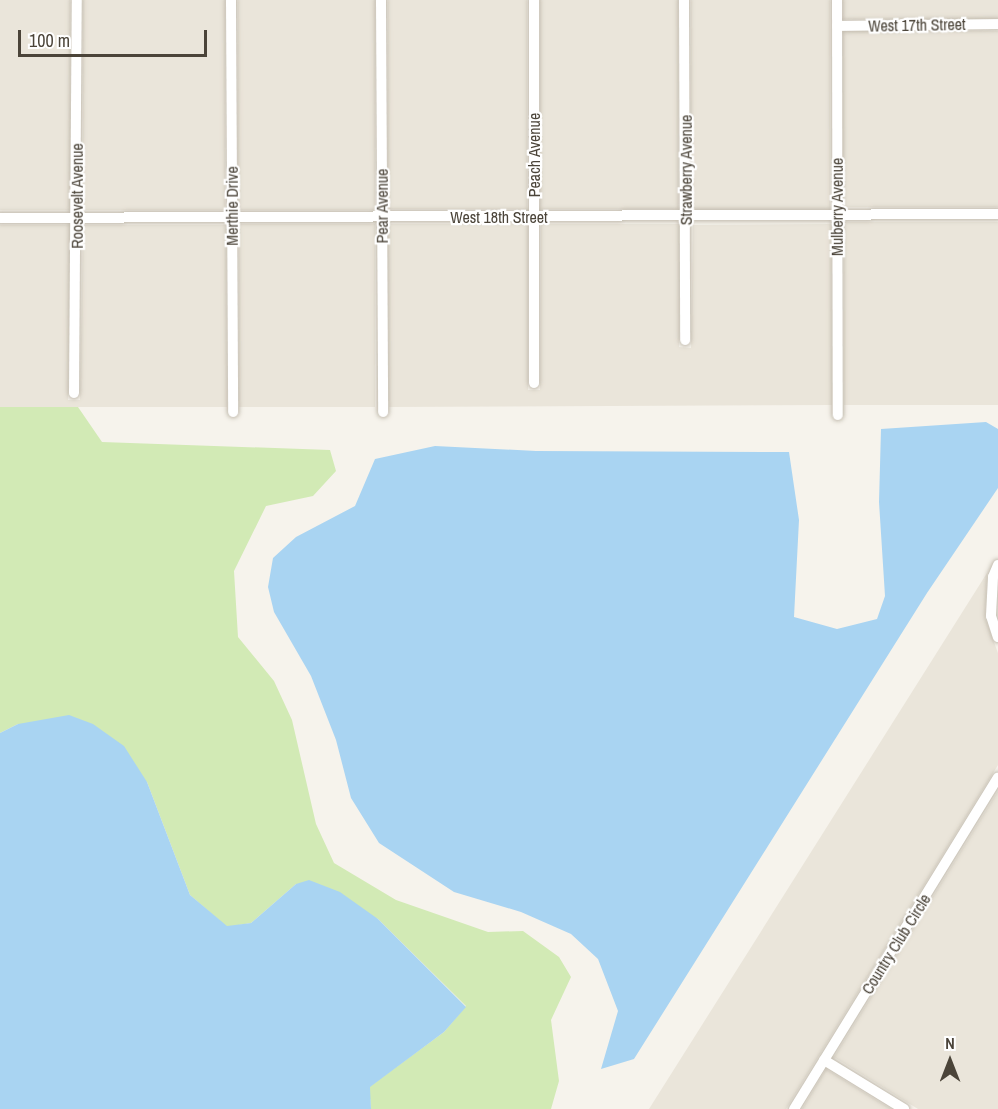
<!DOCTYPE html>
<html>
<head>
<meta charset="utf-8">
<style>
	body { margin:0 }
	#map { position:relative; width:998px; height:1109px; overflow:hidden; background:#f6f3ec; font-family:"Archivo Narrow",sans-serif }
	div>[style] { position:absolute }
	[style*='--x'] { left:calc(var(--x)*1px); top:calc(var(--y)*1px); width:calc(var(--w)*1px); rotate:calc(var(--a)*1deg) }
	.residential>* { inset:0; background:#eae5da; transform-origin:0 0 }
	.green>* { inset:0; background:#d2eab5 }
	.water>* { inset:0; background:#a9d4f2 }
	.roads { filter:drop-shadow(0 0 2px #c2bbae) drop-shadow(0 0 2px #c2bbae) }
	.street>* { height:10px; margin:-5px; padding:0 5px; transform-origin:5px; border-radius:5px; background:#fff }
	span { translate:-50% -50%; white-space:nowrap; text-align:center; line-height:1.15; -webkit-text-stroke:4.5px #fff; paint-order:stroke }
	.street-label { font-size:16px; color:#4b4439 }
	.north { position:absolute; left:920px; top:1031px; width:60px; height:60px; -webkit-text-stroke:4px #fff; paint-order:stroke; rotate:0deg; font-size:16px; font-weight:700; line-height:24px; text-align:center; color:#4b4439 }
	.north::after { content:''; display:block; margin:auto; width:21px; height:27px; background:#4b4439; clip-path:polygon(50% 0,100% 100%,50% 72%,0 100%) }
	.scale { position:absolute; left:18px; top:30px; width:189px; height:27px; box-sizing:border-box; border:3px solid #4b4439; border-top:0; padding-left:8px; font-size:18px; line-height:21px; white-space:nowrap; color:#4b4439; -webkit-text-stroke:4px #fff; paint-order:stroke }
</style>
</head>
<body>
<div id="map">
	<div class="residential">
		<div style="left:0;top:0;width:70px;height:210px"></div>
		<div style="left:83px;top:0;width:142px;height:210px"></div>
		<div style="left:238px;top:0;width:137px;height:210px"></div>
		<div style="left:388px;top:0;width:139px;height:209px"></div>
		<div style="left:540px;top:0;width:138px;height:209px"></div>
		<div style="left:691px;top:0;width:139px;height:210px"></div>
		<div style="left:843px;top:0;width:155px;height:19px"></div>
		<div style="left:998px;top:31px;width:176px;height:155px;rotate:90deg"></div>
		<div style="left:998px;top:222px;width:183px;height:154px;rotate:90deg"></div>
		<div style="left:375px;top:224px;width:183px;height:136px;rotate:90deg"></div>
		<div style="clip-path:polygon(388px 224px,528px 224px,528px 390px,540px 390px,541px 224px,680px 224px,679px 347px,691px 348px,693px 225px,831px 224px,832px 405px,389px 407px)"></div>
		<div style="clip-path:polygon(0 225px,70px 225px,68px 400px,80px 400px,83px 225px,226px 225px,227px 407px,0 407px)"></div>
		<div style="clip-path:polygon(987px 573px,985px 618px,998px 653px,998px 765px,786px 1109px,649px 1109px)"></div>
		<div style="clip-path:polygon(998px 791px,998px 1109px,918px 1109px,834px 1057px)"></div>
		<div style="clip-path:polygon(826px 1069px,891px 1109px,802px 1109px)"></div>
	</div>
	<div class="green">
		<div style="clip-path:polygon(0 407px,78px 407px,102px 442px,330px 450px,336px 471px,313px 496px,266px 506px,234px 571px,238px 637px,274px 681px,292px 720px,316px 824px,334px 863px,396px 900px,488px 932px,523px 931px,559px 957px,571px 977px,551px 1020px,559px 1081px,551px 1109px,371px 1109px,369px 1087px,444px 1032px,466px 1006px,378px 919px,296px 884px,251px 923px,227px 927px,190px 895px,147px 782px,18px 724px,0 733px)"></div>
	</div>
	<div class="water">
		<div style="clip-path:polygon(986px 422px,998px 429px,998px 488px,927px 593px,634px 1059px,601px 1069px,618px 1011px,598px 959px,571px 934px,521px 912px,454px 892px,379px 843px,351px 798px,336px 740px,311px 676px,274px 612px,268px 587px,273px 558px,296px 537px,355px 506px,375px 459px,435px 446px,536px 451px,789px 452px,799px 520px,794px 617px,837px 629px,877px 619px,885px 596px,879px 502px,881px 429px)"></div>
		<div style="clip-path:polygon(69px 715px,93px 724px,124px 746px,147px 782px,190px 895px,227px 926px,251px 923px,296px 884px,309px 880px,340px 892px,378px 919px,466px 1007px,444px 1032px,370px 1087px,371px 1109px,0 1109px,0 733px,18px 724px)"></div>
	</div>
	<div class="roads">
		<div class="street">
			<div style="--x:231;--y:0;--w:412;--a:89.7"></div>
			<div style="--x:381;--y:0;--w:412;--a:89.7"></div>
			<div style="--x:534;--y:0;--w:383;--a:90"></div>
			<div style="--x:684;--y:0;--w:340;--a:89.8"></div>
			<div style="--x:837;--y:0;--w:415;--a:89.9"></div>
			<div style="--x:837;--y:26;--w:161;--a:-0.7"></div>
			<div style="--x:0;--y:218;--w:998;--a:-0.23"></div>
			<div style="--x:74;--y:393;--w:393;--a:-89.6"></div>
			<div style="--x:998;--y:565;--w:13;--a:113"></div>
			<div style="--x:993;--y:577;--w:39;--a:93"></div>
			<div style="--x:991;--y:616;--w:22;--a:72"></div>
			<div style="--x:824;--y:1060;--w:94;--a:31.5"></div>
			<div style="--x:794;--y:1109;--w:389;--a:-58.4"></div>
		</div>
	</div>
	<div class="street-label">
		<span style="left:917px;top:25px;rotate:-1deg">West 17th Street</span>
		<span style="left:534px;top:155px;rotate:-90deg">Peach Avenue</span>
		<span style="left:686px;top:170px;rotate:-90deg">Strawberry Avenue</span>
		<span style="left:77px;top:196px;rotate:-90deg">Roosevelt Avenue</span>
		<span style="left:232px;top:206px;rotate:-90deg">Merthie Drive</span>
		<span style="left:382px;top:206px;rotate:-90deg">Pear Avenue</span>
		<span style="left:837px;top:207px;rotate:-90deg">Mulberry Avenue</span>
		<span style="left:499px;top:217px">West 18th Street</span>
		<span style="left:896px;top:944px;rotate:-58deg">Country Club Circle</span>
	</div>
	<div class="north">N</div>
	<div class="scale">100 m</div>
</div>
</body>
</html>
